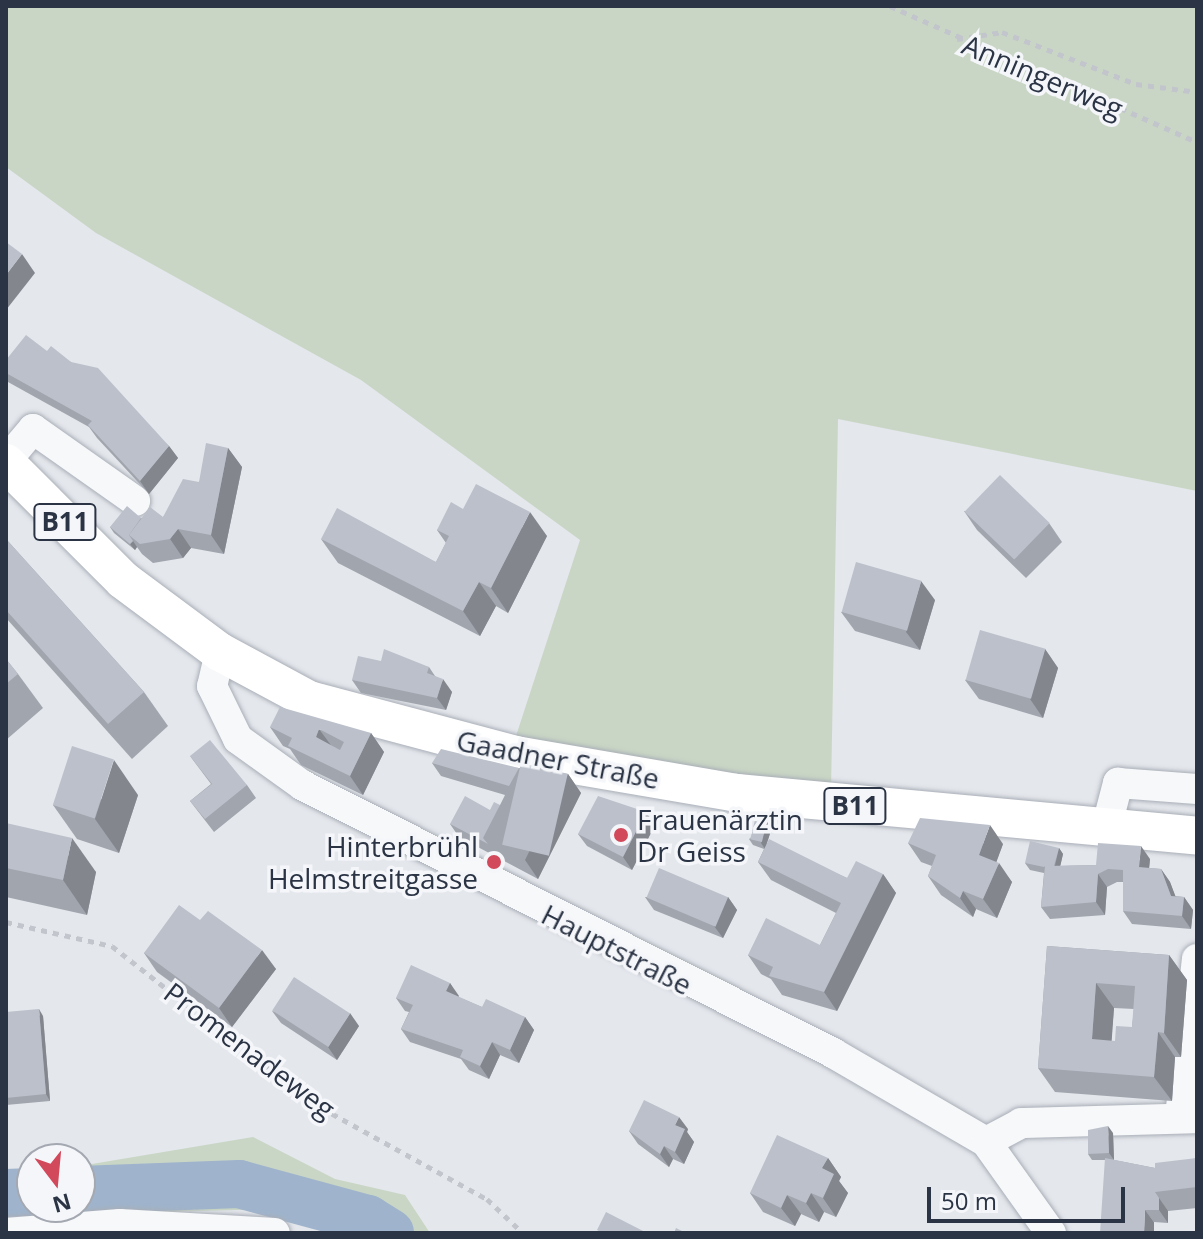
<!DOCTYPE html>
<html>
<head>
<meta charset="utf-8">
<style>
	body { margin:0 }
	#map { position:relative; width:1203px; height:1239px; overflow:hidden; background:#e4e7ec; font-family:"Open Sans",sans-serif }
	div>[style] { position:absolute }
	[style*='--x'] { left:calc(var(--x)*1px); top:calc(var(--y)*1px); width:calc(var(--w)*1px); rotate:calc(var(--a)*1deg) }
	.green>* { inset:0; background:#c9d6c5 }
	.river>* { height:48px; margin:-24px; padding:0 24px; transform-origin:24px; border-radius:24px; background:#9fb4cc }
	.path>* { height:5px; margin-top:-2.5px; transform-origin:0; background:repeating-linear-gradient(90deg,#c2c5cb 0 6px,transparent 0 12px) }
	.roads { filter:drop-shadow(0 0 2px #a9aeb7) drop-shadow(0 0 2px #a9aeb7) }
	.minor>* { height:30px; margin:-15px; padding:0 15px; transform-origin:15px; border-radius:15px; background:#f7f8fa }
	.major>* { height:38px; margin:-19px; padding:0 19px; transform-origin:19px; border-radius:19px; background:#fff }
	.wall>* { inset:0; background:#a1a5ae }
	.shaded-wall>* { inset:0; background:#83868d }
	.building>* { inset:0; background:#bbc0ca; transform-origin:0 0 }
	.dots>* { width:22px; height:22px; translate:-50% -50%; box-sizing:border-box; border:4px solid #f4f6f9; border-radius:50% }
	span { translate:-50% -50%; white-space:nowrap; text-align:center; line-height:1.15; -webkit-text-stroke:7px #f4f6f9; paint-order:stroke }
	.shield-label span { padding:2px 6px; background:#f4f6f9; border:2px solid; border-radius:6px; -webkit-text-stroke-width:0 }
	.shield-label { font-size:26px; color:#2b3445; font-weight:700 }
	.street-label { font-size:28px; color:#2b3445 }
	.poi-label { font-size:28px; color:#2b3445 }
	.left { translate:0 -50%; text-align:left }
	.right { translate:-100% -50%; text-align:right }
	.frame { position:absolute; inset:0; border:8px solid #2b3445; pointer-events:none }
	.north { position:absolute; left:16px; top:1143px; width:80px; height:80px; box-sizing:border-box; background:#f4f6f9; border:2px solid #a4a8b1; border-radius:50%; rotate:164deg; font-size:22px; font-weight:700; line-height:32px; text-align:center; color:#2b3445 }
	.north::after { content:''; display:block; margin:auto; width:28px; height:36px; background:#d1495b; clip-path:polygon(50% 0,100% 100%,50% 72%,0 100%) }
	.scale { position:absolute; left:927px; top:1187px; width:198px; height:36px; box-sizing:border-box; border:4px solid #2b3445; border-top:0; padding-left:10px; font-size:24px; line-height:28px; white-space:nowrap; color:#2b3445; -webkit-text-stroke:6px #f4f6f9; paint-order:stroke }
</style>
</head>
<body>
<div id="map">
	<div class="green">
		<div style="clip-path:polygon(6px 6px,1197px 6px,1197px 491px,838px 419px,831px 789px,515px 739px,580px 540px,361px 380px,96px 233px,6px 167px)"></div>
		<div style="clip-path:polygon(253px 1137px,335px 1179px,405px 1195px,430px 1233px,335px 1233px,273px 1209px,6px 1216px,6px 1171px,32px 1169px,32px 1207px,80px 1207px,80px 1166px)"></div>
	</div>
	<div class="river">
		<div style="--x:80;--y:1190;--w:159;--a:-2.2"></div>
		<div style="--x:239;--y:1184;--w:134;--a:15.2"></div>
		<div style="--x:368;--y:1219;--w:26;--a:32"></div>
		<div style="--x:6;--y:1193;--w:26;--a:-2"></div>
	</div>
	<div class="path">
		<div style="--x:890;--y:6;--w:336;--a:23.9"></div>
		<div style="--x:957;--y:39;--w:46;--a:-8.8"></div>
		<div style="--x:1002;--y:32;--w:144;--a:21.2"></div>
		<div style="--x:1136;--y:84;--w:62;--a:7.5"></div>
		<div style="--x:6;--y:922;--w:109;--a:12.8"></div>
		<div style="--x:112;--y:946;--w:253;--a:38.1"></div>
		<div style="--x:311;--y:1102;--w:201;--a:28.9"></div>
		<div style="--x:487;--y:1199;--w:50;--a:43.4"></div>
	</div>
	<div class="roads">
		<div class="minor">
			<div style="--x:6;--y:461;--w:42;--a:-49.8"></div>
			<div style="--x:33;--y:429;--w:125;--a:35.2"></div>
			<div style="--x:220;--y:652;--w:35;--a:103"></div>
			<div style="--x:212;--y:686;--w:59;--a:63.9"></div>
			<div style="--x:238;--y:739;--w:79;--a:35.7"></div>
			<div style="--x:302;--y:785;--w:595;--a:26.78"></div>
			<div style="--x:833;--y:1053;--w:177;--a:30.2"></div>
			<div style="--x:986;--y:1142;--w:112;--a:54.5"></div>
			<div style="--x:1106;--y:829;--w:48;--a:-75.4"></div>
			<div style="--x:1118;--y:783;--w:79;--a:4.3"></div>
			<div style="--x:1180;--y:1117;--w:159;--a:-83.9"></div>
			<div style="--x:986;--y:1142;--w:40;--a:-28"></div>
			<div style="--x:1021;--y:1123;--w:176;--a:-1.6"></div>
			<div style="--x:6;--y:1233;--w:114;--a:-4.5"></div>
			<div style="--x:120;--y:1224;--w:155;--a:3.3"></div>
		</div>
		<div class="major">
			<div style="--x:6;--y:463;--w:165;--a:45"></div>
			<div style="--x:123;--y:580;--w:121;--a:36.6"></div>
			<div style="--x:220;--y:652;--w:101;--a:28.3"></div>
			<div style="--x:309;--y:700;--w:213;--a:14.9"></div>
			<div style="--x:515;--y:755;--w:225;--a:9.7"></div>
			<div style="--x:737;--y:793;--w:462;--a:5.3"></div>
		</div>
	</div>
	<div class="wall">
		<div style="clip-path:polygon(47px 351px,71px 362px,169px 446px,178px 458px,149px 494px,97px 438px,89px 427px,8px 382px,6px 379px,6px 360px)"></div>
		<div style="clip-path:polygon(228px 448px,242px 467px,224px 554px,191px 548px,183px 558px,153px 563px,142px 554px,137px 547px,135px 550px,114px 533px,110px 527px,141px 518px,163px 517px,199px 482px)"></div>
		<div style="clip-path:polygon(463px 509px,547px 536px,508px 613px,496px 606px,480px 636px,338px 563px,321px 539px,436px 562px,446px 543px,437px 530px)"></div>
		<div style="clip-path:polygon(964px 511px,1049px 523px,1062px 542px,1026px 578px,977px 530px)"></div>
		<div style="clip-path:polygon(6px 539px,144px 692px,168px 726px,132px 759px,6px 618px)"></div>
		<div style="clip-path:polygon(935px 600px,920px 650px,855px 631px,841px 612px)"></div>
		<div style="clip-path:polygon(1045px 649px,1058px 668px,1043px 718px,979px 699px,965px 680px)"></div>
		<div style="clip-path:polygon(6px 659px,18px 674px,43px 708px,6px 740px)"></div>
		<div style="clip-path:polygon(381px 661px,429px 667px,435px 676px,452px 692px,446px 710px,361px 693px,352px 680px)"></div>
		<div style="clip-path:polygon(270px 727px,371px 733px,384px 752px,363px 795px,301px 765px,290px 749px,283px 746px)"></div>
		<div style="clip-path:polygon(190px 756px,247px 785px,256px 798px,214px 832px,190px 801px,211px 784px)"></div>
		<div style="clip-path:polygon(432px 763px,519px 768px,568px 774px,581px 793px,538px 879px,459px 837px,450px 824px,490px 810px,500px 805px,505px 795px,441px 776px)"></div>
		<div style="clip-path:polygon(138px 795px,119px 853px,77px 839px,53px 805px)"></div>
		<div style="clip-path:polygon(774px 821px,767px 843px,847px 878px,883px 874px,896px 893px,837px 1011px,782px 995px,771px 979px,761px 974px,748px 955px,820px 945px,836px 913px,771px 880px,758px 862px,764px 849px,753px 845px,749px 839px)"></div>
		<div style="clip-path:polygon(6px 823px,96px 872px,87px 915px,6px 897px)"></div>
		<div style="clip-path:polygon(655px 825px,632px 870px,587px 846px,578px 834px)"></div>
		<div style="clip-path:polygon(908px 843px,1003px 844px,996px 862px,1012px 882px,997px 918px,976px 909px,973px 917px,941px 895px,928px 876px,932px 866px,921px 862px)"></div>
		<div style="clip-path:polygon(1059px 848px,1063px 854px,1060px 866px,1096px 865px,1150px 859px,1149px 868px,1161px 869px,1170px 882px,1175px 896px,1184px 897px,1193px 910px,1191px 929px,1132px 924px,1123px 911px,1123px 882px,1117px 882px,1107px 887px,1105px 915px,1050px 919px,1041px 907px,1044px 873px,1030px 870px,1025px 863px)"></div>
		<div style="clip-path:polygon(645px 897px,728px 897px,737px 910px,723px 938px,654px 910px)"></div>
		<div style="clip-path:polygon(200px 920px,276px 969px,232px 1027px,157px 972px,144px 953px)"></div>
		<div style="clip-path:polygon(evenodd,1047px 946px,1169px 955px,1187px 980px,1181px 1057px,1175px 1057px,1172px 1101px,1055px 1092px,1038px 1068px,1047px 946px,1114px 1008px,1134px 1009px,1132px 1027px,1115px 1041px,1111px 1041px,1114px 1008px)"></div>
		<div style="clip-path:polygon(450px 983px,458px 997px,482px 1007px,525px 1017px,534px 1030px,519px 1063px,500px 1055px,489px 1079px,469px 1070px,461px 1059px,410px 1042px,401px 1029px,409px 1012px,405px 1011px,396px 998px)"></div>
		<div style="clip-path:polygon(272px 1011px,359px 1026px,337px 1060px,281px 1023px)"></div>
		<div style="clip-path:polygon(6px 1012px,43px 1016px,50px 1101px,6px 1105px)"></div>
		<div style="clip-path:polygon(688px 1129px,687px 1132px,694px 1142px,684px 1164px,673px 1159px,669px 1167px,638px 1144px,629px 1131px)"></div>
		<div style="clip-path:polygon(1113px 1133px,1114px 1160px,1155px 1168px,1197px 1158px,1197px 1208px,1168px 1211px,1168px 1223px,1154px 1222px,1105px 1160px,1092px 1160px,1088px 1154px)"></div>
		<div style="clip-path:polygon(828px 1158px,841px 1177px,839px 1181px,848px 1193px,836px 1217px,824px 1212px,819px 1222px,801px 1214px,795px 1226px,763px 1212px,750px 1193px)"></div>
	</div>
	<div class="shaded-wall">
		<div style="clip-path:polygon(22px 254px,35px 273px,6px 310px,6px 275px)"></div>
		<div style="clip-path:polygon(169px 446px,178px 458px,149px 494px,140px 481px)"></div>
		<div style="clip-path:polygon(228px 448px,242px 467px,224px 554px,211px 535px)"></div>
		<div style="clip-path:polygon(530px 512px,547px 536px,508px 613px,491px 588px)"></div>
		<div style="clip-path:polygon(178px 529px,191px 548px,183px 558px,170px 539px)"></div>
		<div style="clip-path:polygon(133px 541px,137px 547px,135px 550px,130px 544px)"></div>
		<div style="clip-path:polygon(921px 581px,935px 600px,920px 650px,906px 632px)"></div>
		<div style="clip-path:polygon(479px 582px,496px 606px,480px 636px,463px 611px)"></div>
		<div style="clip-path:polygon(1045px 649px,1058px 668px,1043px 718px,1030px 699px)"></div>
		<div style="clip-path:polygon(443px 679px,452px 692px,446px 710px,437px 698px)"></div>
		<div style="clip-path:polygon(319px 729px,333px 748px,316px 737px)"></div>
		<div style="clip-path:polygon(371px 733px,384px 752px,363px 795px,350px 776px)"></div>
		<div style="clip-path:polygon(114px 760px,138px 795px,119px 853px,95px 819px)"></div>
		<div style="clip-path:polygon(568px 774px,581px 793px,538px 879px,525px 860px)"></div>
		<div style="clip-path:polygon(646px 812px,655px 825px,632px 870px,623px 857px)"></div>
		<div style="clip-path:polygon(769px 815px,774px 821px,765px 849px,761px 843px)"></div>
		<div style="clip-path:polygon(990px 825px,1003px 844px,992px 874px,979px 855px)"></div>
		<div style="clip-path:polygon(72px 838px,96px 872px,87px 915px,63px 880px)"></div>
		<div style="clip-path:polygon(1141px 846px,1150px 859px,1148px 880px,1139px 867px)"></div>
		<div style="clip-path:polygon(1059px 848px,1063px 854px,1058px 876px,1054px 870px)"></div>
		<div style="clip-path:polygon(999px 863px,1012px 882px,997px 918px,983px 899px)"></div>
		<div style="clip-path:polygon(1161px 869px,1170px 882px,1180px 908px,1171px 896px)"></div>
		<div style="clip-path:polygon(883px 874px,896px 893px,837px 1011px,824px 992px)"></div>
		<div style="clip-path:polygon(1098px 874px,1107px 887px,1105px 915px,1096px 902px)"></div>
		<div style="clip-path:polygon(963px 891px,976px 909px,973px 917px,960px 898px)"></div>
		<div style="clip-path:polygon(728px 897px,737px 910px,723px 938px,714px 926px)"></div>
		<div style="clip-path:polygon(1184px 897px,1193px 910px,1191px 929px,1182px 916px)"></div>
		<div style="clip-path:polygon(262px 950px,276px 969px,232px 1027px,219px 1008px)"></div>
		<div style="clip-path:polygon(1169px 955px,1187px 980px,1181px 1057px,1164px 1033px)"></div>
		<div style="clip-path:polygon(450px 983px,459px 996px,455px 1004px,446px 991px)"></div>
		<div style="clip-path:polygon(1096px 983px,1114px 1008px,1110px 1064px,1092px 1039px)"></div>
		<div style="clip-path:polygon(39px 1009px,43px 1016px,50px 1101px,46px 1094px)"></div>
		<div style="clip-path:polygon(350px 1013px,359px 1026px,337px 1060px,328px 1047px)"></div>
		<div style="clip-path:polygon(525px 1017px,534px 1030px,519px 1063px,510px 1050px)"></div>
		<div style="clip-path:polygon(1158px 1032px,1175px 1057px,1172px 1101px,1154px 1077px)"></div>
		<div style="clip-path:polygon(492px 1042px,500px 1055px,489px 1079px,480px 1066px)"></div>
		<div style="clip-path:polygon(679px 1117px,688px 1129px,687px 1132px,694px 1142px,684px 1164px,675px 1152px,675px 1125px)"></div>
		<div style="clip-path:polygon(1108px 1126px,1113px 1133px,1114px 1160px,1109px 1153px)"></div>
		<div style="clip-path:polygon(664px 1146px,673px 1159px,669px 1167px,660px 1154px)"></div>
		<div style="clip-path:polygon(828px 1158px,841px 1177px,839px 1181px,848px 1193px,836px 1217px,823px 1198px,822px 1168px)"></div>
		<div style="clip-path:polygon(811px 1193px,824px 1212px,819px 1222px,806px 1203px)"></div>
		<div style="clip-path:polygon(787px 1195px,801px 1214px,795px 1226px,781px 1208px)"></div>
		<div style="clip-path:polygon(1159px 1198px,1168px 1211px,1168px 1223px,1159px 1210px)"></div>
		<div style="clip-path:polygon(1145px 1210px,1154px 1222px,1154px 1233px,1144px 1233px)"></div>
	</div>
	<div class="building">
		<div style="clip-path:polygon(6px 242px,22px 254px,6px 275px)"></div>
		<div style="clip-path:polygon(26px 335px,47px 351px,51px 346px,71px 362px,98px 368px,169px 446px,140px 481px,88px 425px,92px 421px,6px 373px,6px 360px)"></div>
		<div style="clip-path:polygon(206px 443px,228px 448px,211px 535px,178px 529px,170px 539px,140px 544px,129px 535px,150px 507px,163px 517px,183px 479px,199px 482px)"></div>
		<div style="left:1000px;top:475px;width:69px;height:51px;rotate:44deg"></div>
		<div style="clip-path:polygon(476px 484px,530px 512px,491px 588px,479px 582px,463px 611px,321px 539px,337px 508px,436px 562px,449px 536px,437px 530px,451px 502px,463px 509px)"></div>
		<div style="clip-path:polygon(127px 506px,141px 518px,129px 535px,133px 541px,130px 544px,110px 527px)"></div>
		<div style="clip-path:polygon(6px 539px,144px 692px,108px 724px,6px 610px)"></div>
		<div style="left:856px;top:562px;width:68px;height:52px;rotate:16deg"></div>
		<div style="left:980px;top:630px;width:68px;height:52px;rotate:16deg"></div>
		<div style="clip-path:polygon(384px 649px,429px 667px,427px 673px,443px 679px,437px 698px,352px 680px,358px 656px,381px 661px)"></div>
		<div style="clip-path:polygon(6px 659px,18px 674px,6px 684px)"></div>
		<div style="clip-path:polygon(evenodd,280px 707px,371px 733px,350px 776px,288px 746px,292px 738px,270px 727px,280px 707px,319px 729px,344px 742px,340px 750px,316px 737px,319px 729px)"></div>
		<div style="clip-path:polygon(210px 740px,247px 785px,205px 819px,190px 801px,212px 784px,190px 756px)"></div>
		<div style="left:72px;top:746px;width:44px;height:62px;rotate:18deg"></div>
		<div style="clip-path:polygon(441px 749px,519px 768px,509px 786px,432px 763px)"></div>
		<div style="left:521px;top:763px;width:48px;height:84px;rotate:13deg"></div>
		<div style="clip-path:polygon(465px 796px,490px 810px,494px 802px,500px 805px,483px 838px,488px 844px,450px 824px)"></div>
		<div style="clip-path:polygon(598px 796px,646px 812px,623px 857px,578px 834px)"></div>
		<div style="left:757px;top:812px;width:12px;height:28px;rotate:14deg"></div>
		<div style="clip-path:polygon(920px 818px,990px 825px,979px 855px,999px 863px,983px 899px,963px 891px,960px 898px,928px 876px,936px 855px,908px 843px)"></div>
		<div style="clip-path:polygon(6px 823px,72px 838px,63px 880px,6px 868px)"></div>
		<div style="clip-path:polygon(769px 839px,847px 878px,856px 861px,883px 874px,824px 992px,769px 976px,773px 967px,748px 955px,766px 918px,820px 945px,841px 903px,758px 862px)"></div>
		<div style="clip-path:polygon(1030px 841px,1059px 848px,1054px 866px,1045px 866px,1044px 867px,1025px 863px)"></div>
		<div style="clip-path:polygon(1098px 843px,1141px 846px,1139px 867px,1161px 869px,1171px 896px,1184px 897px,1182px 916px,1123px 911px,1123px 870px,1108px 869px,1098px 874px,1096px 902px,1041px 907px,1045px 866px,1096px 865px)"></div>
		<div style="left:659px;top:868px;width:75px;height:32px;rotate:23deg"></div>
		<div style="clip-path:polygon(179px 905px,200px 920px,208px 911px,262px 950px,219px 1008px,144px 953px)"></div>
		<div style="clip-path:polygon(evenodd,1047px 946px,1169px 955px,1164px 1033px,1158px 1032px,1154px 1077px,1038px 1068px,1047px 946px,1096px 983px,1135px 986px,1132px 1027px,1116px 1026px,1115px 1041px,1092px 1039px,1096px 983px)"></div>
		<div style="clip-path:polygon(411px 965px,450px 983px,446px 991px,482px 1007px,486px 999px,525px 1017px,510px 1050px,492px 1042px,480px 1066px,460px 1057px,463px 1050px,401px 1029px,413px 1005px,396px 998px)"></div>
		<div style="left:294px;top:977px;width:67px;height:40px;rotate:33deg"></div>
		<div style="clip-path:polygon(39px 1009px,46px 1094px,6px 1098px,6px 1012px)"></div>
		<div style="clip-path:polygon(644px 1100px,679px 1117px,675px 1125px,685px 1129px,675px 1152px,664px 1146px,660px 1154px,629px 1131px)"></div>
		<div style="clip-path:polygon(1108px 1126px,1109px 1153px,1088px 1154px,1088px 1130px)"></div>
		<div style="clip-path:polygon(777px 1135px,828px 1158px,822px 1168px,834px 1174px,823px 1198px,811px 1193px,806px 1203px,787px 1195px,781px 1208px,750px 1193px)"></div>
		<div style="clip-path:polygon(1105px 1158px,1155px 1168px,1155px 1192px,1159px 1198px,1159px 1210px,1145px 1210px,1144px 1233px,1100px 1233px)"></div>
		<div style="clip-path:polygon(1197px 1158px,1197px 1187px,1155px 1192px,1155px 1163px)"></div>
		<div style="clip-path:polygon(606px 1212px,647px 1233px,602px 1233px,597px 1230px)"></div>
		<div style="clip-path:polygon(676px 1228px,686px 1233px,674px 1233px)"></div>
	</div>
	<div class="dots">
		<div style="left:621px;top:835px;background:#d1495b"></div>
		<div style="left:494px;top:862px;background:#d1495b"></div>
	</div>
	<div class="shield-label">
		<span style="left:65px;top:522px">B11</span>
		<span style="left:855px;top:806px">B11</span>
	</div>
	<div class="street-label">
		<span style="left:1043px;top:76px;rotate:23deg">Anningerweg</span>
		<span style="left:558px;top:759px;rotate:11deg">Gaadner Straße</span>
		<span style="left:617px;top:949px;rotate:27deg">Hauptstraße</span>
		<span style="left:250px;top:1050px;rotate:37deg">Promenadeweg</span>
	</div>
	<div class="poi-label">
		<span class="left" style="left:637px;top:835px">Frauenärztin<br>Dr Geiss</span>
		<span class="right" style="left:478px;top:862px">Hinterbrühl<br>Helmstreitgasse</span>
	</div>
	<div class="frame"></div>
	<div class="north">N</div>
	<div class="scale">50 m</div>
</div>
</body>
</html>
